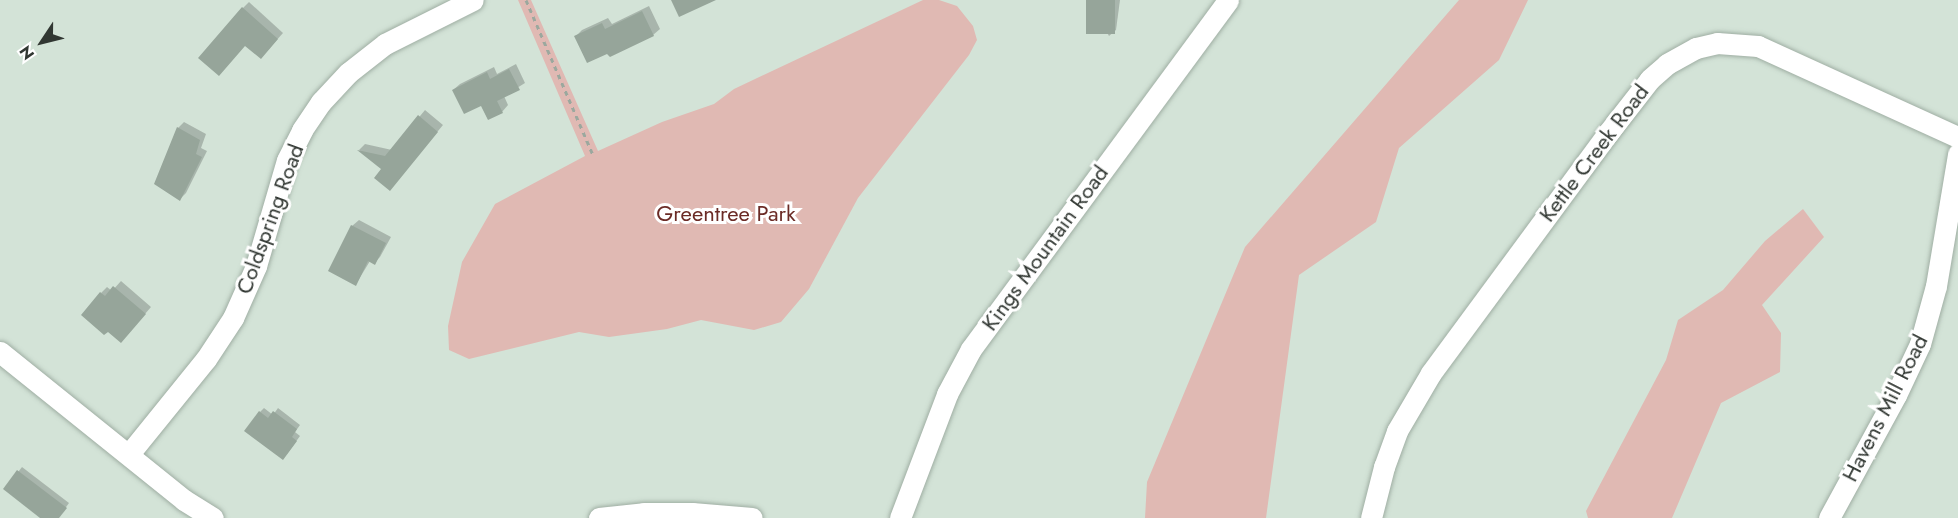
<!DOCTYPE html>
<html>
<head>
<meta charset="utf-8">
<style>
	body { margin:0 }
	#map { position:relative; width:1958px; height:518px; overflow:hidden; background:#d3e3d7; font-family:Jost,sans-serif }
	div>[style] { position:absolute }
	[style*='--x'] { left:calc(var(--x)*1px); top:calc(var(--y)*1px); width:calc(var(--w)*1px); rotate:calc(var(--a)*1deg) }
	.green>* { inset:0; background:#e0b9b3 }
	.shadow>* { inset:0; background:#0003 }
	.building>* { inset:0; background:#96a59a; transform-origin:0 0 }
	.path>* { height:3px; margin-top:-1.5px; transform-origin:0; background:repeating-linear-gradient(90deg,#9ba89e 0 4.5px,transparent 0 9px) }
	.roads { filter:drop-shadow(0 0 2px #9faea3) drop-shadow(0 0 2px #9faea3) }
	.street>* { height:21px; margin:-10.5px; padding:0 10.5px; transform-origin:10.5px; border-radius:10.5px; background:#fff }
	span { translate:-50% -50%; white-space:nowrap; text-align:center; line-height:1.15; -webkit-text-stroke:6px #fff; paint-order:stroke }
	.street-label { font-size:22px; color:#313732 }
	.park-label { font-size:22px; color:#6b2b26 }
	.north { position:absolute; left:12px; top:12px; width:60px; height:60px; -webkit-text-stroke:4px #fff; paint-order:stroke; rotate:235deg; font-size:16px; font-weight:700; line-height:24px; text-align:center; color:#313732 }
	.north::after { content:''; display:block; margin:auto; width:21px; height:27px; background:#313732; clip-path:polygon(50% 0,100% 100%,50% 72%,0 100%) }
</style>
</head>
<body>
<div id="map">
	<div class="green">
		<div style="clip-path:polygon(518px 0,531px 0,598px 151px,662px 122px,714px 104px,734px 89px,923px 0,939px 0,957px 6px,973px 26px,977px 40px,969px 55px,858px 198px,809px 289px,781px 322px,754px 330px,701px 320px,667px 329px,609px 337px,579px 332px,469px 359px,449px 350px,448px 326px,462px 262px,495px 204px,585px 156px)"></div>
		<div style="clip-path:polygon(1459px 0,1528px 0,1499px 60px,1399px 148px,1376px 222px,1299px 275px,1266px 518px,1145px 518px,1147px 482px,1245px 247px)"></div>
		<div style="clip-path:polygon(1803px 209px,1824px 237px,1762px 305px,1781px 333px,1780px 372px,1721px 403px,1672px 518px,1588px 518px,1586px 511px,1666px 360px,1678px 320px,1723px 290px,1765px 241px)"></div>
	</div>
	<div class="shadow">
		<div style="clip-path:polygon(1088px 0,1120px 0,1116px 30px,1109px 36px)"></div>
		<div style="clip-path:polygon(249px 2px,283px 33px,267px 51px,245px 44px,243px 8px)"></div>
		<div style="clip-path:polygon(649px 6px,660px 29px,653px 35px,611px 55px,576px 36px,582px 30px,608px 18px,612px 24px)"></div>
		<div style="clip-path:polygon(516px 64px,525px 83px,504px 96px,508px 105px,502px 112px,453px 90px,460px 84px,494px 67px,497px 74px)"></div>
		<div style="clip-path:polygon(425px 110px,443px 125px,390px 189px,383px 169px,359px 150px,365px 144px,392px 150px)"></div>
		<div style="clip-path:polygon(184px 122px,206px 134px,201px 148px,207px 151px,186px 193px,180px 199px,178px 128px)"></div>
		<div style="clip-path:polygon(359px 220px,391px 237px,380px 257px,374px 263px,370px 261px,356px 284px,352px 226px)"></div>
		<div style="clip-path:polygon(121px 281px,151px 307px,127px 335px,101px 293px,107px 287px,112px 291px)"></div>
		<div style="clip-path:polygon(264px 408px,273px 415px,278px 408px,300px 425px,295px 432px,300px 436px,287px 454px,260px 412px)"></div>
		<div style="clip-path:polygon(22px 467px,69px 503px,58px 518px,42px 518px,5px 489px)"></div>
	</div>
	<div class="building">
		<div style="clip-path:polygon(671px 0,716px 0,679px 17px)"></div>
		<div style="left:1086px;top:0;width:29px;height:34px"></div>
		<div style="clip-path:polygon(242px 7px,278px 39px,261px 59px,245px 46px,219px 76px,198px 58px)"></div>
		<div style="clip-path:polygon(642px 11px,654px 36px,610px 57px,607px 54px,587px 63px,574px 36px,602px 23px,605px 29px)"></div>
		<div style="clip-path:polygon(509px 69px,520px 90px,497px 101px,503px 113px,488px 120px,481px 106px,464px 114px,452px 90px,487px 72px,490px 79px)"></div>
		<div style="clip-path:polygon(418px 115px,438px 132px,390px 191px,374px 178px,381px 169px,357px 150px,385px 156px)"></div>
		<div style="clip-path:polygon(177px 127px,200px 140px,196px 154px,202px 157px,180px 201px,154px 184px)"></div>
		<div style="clip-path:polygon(351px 225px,386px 243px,375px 265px,368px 261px,356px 286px,328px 271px)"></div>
		<div style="clip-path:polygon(113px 286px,146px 314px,121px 343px,108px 332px,104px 335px,81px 315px,100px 292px,105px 296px)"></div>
		<div style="clip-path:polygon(259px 411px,268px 418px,273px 411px,297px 429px,292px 437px,297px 441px,283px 460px,244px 431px)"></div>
		<div style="clip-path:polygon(17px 470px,67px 508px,59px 518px,40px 518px,3px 489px)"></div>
	</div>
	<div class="path">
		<div style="--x:526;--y:0;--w:169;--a:66.6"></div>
	</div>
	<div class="roads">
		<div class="street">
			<div style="--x:0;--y:352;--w:236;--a:38.8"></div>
			<div style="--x:184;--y:500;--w:34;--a:32"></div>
			<div style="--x:129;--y:454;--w:122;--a:-51"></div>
			<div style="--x:206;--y:359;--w:49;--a:-56.6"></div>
			<div style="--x:233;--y:318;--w:57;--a:-66.1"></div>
			<div style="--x:256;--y:266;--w:110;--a:-73.7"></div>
			<div style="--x:287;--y:160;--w:34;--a:-63"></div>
			<div style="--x:302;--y:130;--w:34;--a:-56"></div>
			<div style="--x:321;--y:102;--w:40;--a:-47"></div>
			<div style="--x:348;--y:73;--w:47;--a:-38.1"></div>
			<div style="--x:385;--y:44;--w:98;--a:-26.6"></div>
			<div style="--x:599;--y:518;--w:45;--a:-6.3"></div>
			<div style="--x:644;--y:513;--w:48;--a:0"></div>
			<div style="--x:692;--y:513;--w:60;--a:4.8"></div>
			<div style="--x:900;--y:518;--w:133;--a:-69.2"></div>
			<div style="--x:947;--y:394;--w:51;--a:-61.9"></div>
			<div style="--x:971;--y:349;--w:433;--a:-53.6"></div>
			<div style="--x:1371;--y:518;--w:53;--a:-75.7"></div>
			<div style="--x:1384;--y:467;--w:38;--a:-70"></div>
			<div style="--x:1397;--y:431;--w:67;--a:-59.6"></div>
			<div style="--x:1431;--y:373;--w:298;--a:-53.6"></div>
			<div style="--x:1608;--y:133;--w:68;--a:-52.1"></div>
			<div style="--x:1650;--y:79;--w:23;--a:-41"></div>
			<div style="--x:1667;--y:64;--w:33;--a:-29"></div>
			<div style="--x:1696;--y:48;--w:22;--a:-13"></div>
			<div style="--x:1717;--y:43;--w:41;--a:4.2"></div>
			<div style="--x:1758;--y:46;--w:220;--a:24.5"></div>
			<div style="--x:1829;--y:518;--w:140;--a:-61.4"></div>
			<div style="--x:1896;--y:395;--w:56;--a:-64.8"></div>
			<div style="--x:1920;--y:344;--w:60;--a:-74.6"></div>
			<div style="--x:1936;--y:286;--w:134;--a:-80.5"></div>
		</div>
	</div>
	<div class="street-label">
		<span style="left:1594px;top:153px;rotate:-53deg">Kettle Creek Road</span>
		<span style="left:270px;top:219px;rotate:-70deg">Coldspring Road</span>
		<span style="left:1045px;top:248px;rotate:-54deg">Kings Mountain Road</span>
		<span style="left:1885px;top:408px;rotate:-63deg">Havens Mill Road</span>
	</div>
	<div class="park-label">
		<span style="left:726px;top:214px">Greentree Park</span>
	</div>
	<div class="north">N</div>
</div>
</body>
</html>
